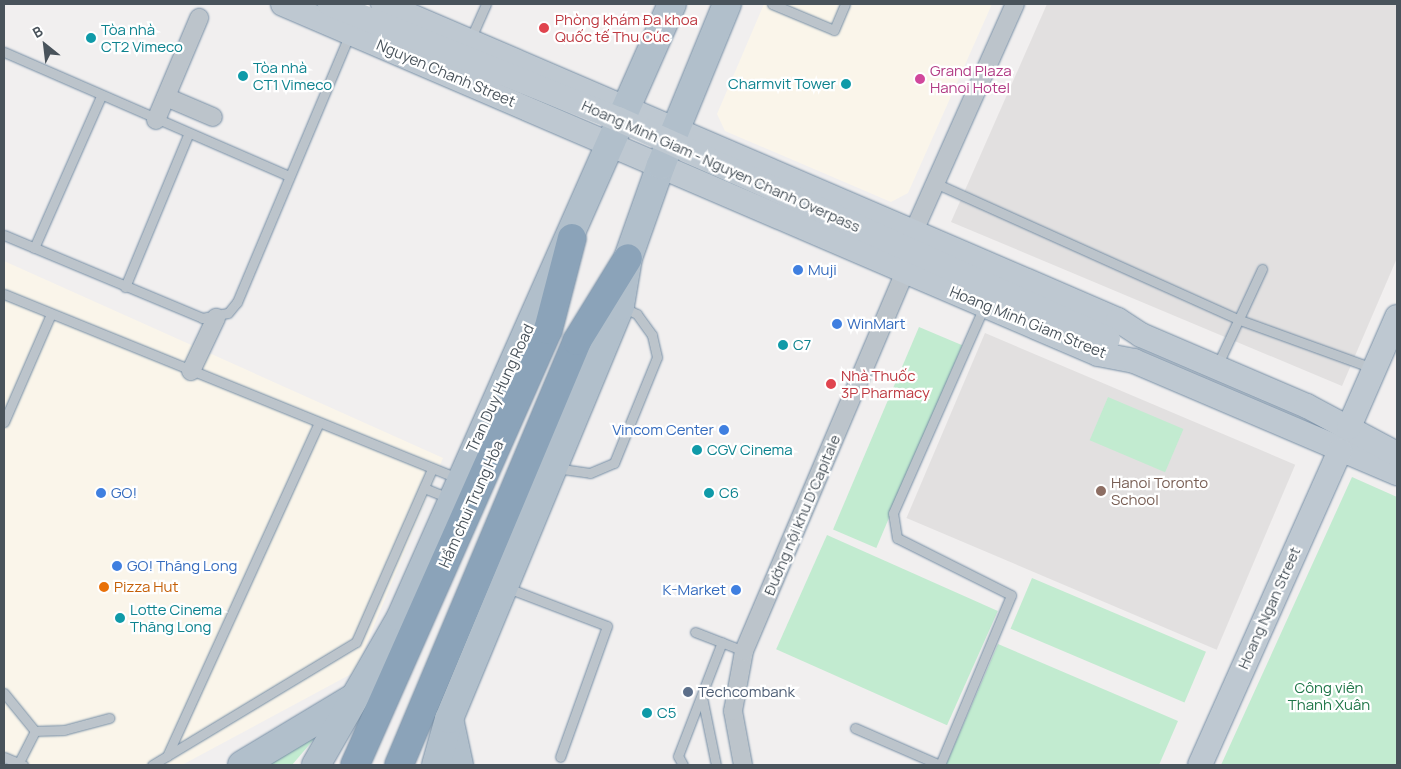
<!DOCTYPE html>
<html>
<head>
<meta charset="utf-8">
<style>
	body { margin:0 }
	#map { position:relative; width:1401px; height:769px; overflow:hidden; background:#f1efef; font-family:Manrope,sans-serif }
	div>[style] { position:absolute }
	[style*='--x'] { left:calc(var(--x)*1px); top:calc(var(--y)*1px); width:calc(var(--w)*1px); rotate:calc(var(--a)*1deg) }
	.commercial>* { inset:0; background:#faf5ea }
	.education>* { inset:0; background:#e2e0e0; transform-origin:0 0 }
	.green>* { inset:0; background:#c2ebd0; transform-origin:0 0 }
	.roads { filter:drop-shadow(0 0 1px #768ea5) drop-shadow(0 0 1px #768ea5) }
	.lane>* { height:9px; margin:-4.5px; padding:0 4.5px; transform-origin:4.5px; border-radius:4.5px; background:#bcc4cb }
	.street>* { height:18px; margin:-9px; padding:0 9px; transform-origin:9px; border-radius:9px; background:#bcc4cb }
	.secondary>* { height:24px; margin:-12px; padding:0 12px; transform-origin:12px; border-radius:12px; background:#bec8d1 }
	.primary>* { height:28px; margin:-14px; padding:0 14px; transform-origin:14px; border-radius:14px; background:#b1bfcb }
	.highway>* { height:28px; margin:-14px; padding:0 14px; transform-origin:14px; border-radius:14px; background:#8ba3b9 }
	.secondary-bridge>* { height:24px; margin:-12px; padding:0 12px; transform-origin:12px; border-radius:12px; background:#bec8d1 }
	.dots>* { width:14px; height:14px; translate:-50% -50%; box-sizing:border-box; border:2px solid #fff; border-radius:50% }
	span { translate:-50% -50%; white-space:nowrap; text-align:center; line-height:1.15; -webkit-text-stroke:4.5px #fff; paint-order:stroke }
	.health-label { font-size:15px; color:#be3a42 }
	.left { translate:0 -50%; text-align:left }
	.culture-label { font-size:15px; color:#0d838f }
	.right { translate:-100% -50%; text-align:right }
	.hotel-label { font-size:15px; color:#b23c85 }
	.street-label { font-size:15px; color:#49535b }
	.shop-label { font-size:15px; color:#366cbe }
	.education-label { font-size:15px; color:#785e54 }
	.food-label { font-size:15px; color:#c56008 }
	.park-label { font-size:15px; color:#1f7648 }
	.service-label { font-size:15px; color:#4e5e75 }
	.frame { position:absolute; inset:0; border:5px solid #49535b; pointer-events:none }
	.north { position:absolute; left:20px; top:20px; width:50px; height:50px; -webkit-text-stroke:4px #fff; paint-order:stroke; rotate:331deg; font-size:14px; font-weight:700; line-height:20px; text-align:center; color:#49535b }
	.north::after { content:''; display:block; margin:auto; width:18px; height:22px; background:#49535b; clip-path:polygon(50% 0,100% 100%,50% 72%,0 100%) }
</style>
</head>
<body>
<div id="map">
	<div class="commercial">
		<div style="clip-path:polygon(764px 4px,992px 4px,908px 193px,891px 202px,725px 131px,717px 114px)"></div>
		<div style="clip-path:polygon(4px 261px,443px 458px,355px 672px,182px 765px,4px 765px)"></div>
	</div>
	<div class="education">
		<div style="clip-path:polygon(1047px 4px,1397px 4px,1397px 258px,1342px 386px,951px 222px)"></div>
		<div style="left:985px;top:333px;width:337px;height:201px;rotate:23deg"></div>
	</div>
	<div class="green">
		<div style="left:919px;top:327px;width:47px;height:220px;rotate:23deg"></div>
		<div style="left:1108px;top:397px;width:82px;height:47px;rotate:23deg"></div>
		<div style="clip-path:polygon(1352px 477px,1397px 497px,1397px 765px,1221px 765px)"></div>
		<div style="left:827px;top:535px;width:187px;height:125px;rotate:24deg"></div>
		<div style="left:1032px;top:578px;width:189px;height:55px;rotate:23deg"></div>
		<div style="clip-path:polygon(998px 644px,1178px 721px,1159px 765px,946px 765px)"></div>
		<div style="clip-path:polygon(317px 726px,315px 738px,292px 765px,253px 765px)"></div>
	</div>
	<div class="roads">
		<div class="lane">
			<div style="--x:772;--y:4;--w:67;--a:22.8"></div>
			<div style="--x:834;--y:30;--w:28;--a:-67"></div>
			<div style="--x:470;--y:40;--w:39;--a:-66"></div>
			<div style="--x:4;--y:52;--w:311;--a:23.5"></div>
			<div style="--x:935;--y:183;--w:334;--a:24.2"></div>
			<div style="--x:1240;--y:320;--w:132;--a:19.9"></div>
			<div style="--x:4;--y:235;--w:215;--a:22.7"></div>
			<div style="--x:202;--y:318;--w:26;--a:-11"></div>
			<div style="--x:228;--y:313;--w:14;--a:-51"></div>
			<div style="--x:237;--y:302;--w:292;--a:-67.2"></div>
			<div style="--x:34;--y:248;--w:166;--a:-66.2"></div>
			<div style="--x:125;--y:287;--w:165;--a:-67.5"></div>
			<div style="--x:4;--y:294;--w:491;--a:22.1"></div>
			<div style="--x:1217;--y:366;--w:107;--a:-65.1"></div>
			<div style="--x:4;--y:422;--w:118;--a:-66.5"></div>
			<div style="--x:555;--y:468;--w:35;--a:8"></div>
			<div style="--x:590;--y:473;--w:26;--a:-23"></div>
			<div style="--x:614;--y:463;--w:114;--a:-67.9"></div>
			<div style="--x:657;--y:357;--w:23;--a:-103"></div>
			<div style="--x:652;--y:335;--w:26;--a:-126"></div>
			<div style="--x:637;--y:314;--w:17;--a:-155"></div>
			<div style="--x:424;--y:488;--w:27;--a:22"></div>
			<div style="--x:505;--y:587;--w:109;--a:20.9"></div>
			<div style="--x:607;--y:626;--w:139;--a:109.7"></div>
			<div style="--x:695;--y:632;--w:53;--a:21.2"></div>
			<div style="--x:4;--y:693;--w:49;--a:50.8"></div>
			<div style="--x:35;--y:731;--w:36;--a:117"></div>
			<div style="--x:702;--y:697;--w:69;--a:78.4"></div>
			<div style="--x:855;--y:728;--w:93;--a:23.5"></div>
			<div style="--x:35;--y:731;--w:29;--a:-2"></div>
			<div style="--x:64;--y:730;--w:47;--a:-14.9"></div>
			<div style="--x:167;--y:756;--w:366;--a:-65.5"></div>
			<div style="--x:4;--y:757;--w:21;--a:23"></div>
			<div style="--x:152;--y:765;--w:238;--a:-31.1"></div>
			<div style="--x:356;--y:642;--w:189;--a:-66.3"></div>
			<div style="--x:683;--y:765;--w:10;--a:-119"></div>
			<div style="--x:678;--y:756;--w:122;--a:-68.9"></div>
			<div style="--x:940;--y:765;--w:184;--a:-67.3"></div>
			<div style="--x:1011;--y:595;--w:127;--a:-153.4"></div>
			<div style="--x:897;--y:538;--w:25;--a:-99"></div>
			<div style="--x:893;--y:513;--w:225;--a:-66.2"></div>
		</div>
		<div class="street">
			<div style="--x:166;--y:97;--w:51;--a:23.1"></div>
			<div style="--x:156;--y:120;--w:111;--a:-67.1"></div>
			<div style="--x:913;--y:233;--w:251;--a:-66"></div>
			<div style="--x:191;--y:371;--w:59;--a:-64.7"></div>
			<div style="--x:743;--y:765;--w:55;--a:-100.5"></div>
			<div style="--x:733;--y:711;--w:61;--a:-79.6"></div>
			<div style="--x:744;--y:651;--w:412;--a:-67"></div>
		</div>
		<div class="secondary">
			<div style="--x:283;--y:4;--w:887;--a:23.24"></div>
			<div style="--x:1098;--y:354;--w:37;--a:11"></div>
			<div style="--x:1134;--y:361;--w:286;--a:23.1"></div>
			<div style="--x:383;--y:4;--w:800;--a:23.26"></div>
			<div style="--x:1118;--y:320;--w:27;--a:33"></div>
			<div style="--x:1141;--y:335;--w:181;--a:23.2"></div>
			<div style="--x:1307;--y:406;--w:102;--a:28.1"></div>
			<div style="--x:1349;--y:427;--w:120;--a:-66.4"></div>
			<div style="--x:1200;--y:765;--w:344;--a:-66"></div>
		</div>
		<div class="primary">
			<div style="--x:450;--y:723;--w:43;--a:77.9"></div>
			<div style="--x:242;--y:765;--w:128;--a:-31"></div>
			<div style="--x:316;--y:765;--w:171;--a:-60.1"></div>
			<div style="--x:401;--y:617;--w:670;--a:-66.15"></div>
			<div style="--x:436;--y:765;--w:48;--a:-74.2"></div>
			<div style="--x:449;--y:719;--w:447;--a:-67.5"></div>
			<div style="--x:620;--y:306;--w:49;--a:-80.5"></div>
			<div style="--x:628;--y:258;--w:99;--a:-70.5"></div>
			<div style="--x:661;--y:165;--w:174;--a:-67.7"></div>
		</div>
		<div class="highway">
			<div style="--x:355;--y:765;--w:476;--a:-66.1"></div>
			<div style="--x:548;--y:330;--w:95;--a:-75.4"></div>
			<div style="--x:399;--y:765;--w:460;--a:-67.2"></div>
			<div style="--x:577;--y:341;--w:97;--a:-58.4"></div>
		</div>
	</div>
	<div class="secondary-bridge">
		<div style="--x:330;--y:4;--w:310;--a:21.8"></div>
		<div style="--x:618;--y:119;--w:537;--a:24.18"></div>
	</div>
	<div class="dots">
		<div style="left:544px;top:28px;background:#e0444e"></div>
		<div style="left:91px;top:38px;background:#0f9aa8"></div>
		<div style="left:243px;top:76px;background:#0f9aa8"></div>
		<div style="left:920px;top:79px;background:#d1479c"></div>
		<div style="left:846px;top:84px;background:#0f9aa8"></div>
		<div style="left:798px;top:270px;background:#3f7fe0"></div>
		<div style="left:837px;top:324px;background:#3f7fe0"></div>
		<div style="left:783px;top:345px;background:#0f9aa8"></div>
		<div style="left:831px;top:384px;background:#e0444e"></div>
		<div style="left:724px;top:430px;background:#3f7fe0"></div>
		<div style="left:697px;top:450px;background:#0f9aa8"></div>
		<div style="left:1101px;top:491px;background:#8d6e63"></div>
		<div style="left:101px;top:493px;background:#3f7fe0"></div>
		<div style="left:709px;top:493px;background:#0f9aa8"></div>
		<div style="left:117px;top:566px;background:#3f7fe0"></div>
		<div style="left:104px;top:587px;background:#e8710a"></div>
		<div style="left:736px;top:590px;background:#3f7fe0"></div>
		<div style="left:120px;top:618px;background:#0f9aa8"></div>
		<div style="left:688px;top:692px;background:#5c6f8a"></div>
		<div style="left:647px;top:713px;background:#0f9aa8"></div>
	</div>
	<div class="health-label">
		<span class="left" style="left:555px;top:28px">Phòng khám Đa khoa<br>Quốc tế Thu Cúc</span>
		<span class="left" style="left:841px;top:384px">Nhà Thuốc<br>3P Pharmacy</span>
	</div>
	<div class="culture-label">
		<span class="left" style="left:101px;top:38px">Tòa nhà<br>CT2 Vimeco</span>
		<span class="left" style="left:253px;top:76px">Tòa nhà<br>CT1 Vimeco</span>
		<span class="right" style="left:836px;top:84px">Charmvit Tower</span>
		<span class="left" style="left:793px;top:345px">C7</span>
		<span class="left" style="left:707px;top:450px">CGV Cinema</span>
		<span class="left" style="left:719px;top:493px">C6</span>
		<span class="left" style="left:130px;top:618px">Lotte Cinema<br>Thăng Long</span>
		<span class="left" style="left:657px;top:713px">C5</span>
	</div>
	<div class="hotel-label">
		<span class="left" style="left:930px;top:79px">Grand Plaza<br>Hanoi Hotel</span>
	</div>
	<div class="street-label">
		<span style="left:446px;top:73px;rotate:23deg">Nguyen Chanh Street</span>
		<span style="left:721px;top:166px;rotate:24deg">Hoang Minh Giam - Nguyen Chanh Overpass</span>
		<span style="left:1028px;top:322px;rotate:22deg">Hoang Minh Giam Street</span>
		<span style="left:500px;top:388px;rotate:-65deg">Tran Duy Hung Road</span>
		<span style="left:471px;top:504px;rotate:-66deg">Hầm chui Trung Hòa</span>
		<span style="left:802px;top:515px;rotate:-67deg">Đường nội khu D'Capitale</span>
		<span style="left:1269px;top:608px;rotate:-66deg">Hoang Ngan Street</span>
	</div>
	<div class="shop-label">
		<span class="left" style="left:808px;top:270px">Muji</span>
		<span class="left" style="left:847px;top:324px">WinMart</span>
		<span class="right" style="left:714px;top:430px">Vincom Center</span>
		<span class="left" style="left:111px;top:493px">GO!</span>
		<span class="left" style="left:127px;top:566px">GO! Thăng Long</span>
		<span class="right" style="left:726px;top:590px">K-Market</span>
	</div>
	<div class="education-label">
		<span class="left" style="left:1111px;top:491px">Hanoi Toronto<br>School</span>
	</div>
	<div class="food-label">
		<span class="left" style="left:114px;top:587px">Pizza Hut</span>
	</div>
	<div class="park-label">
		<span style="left:1329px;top:696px">Công viên<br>Thanh Xuân</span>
	</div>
	<div class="service-label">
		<span class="left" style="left:698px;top:692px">Techcombank</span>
	</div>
	<div class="frame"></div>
	<div class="north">B</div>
</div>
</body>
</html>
